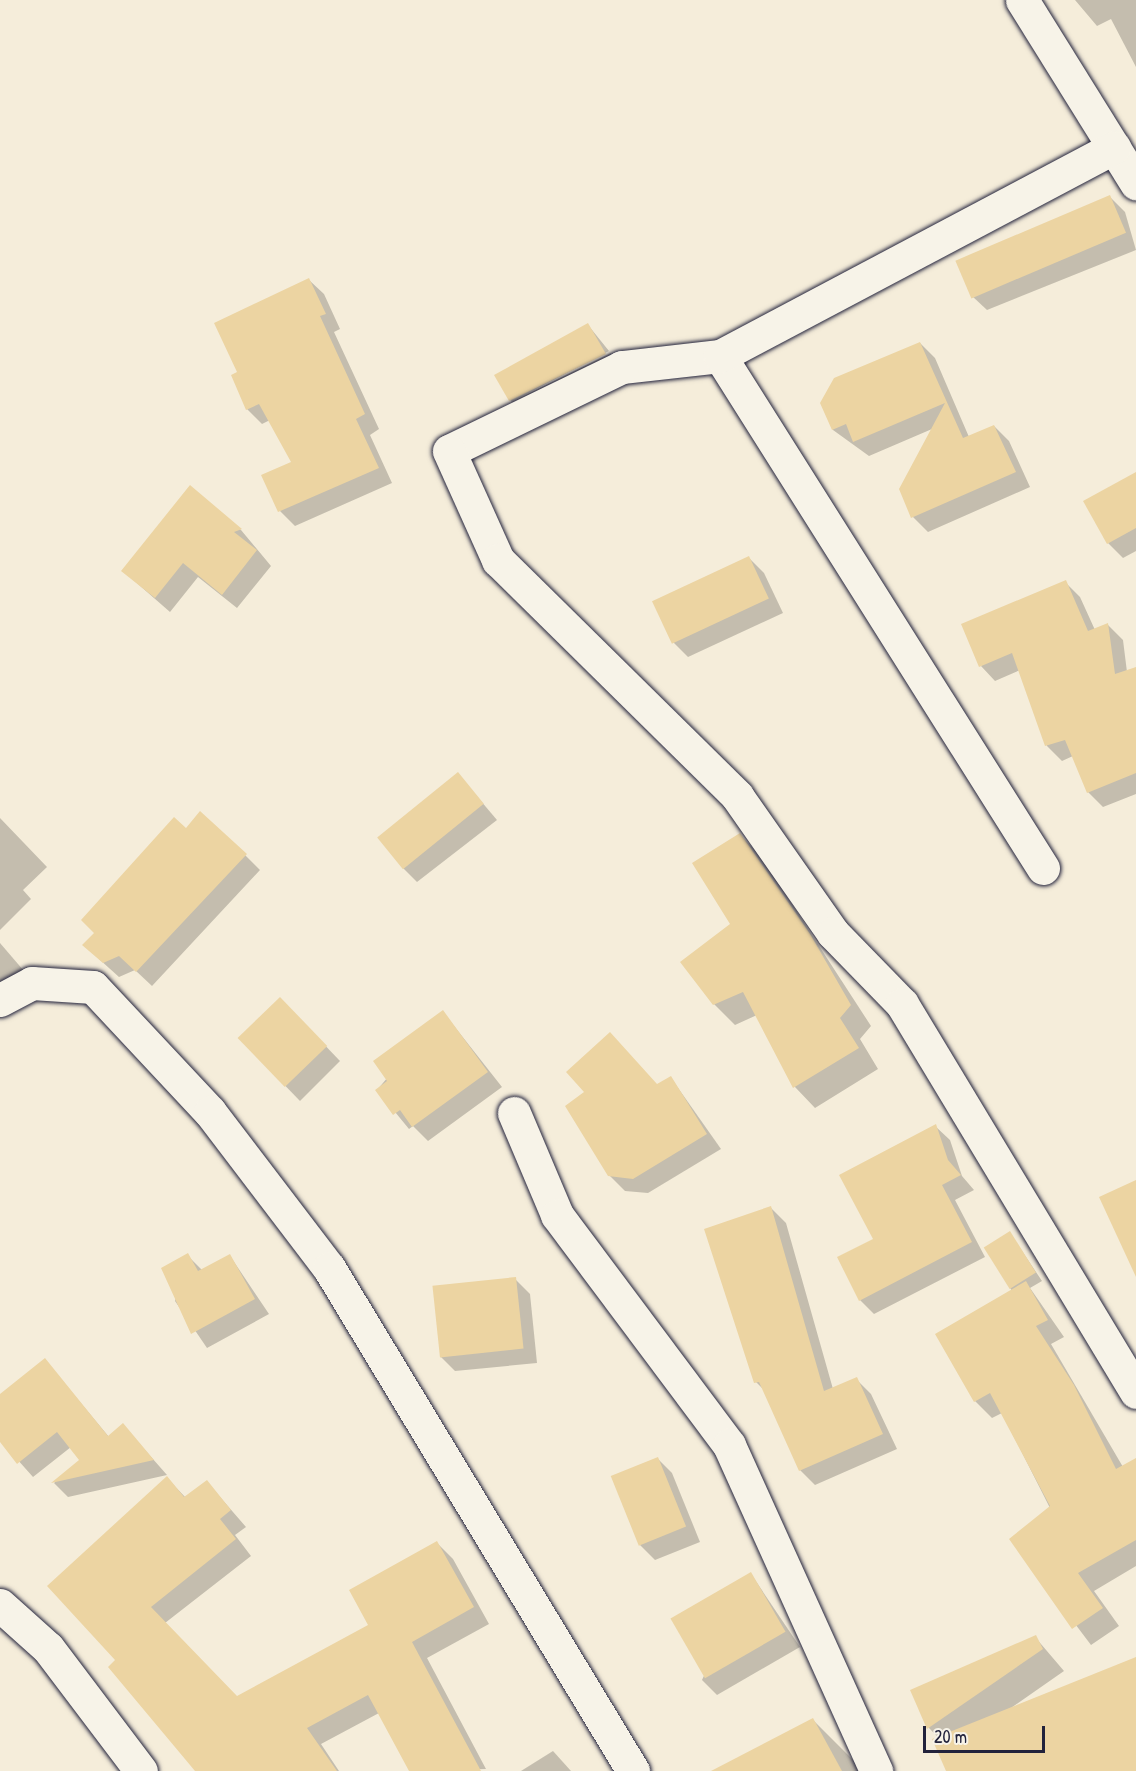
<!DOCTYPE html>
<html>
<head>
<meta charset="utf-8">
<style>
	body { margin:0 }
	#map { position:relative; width:1136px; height:1771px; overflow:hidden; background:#f5edda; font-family:"Patrick Hand",sans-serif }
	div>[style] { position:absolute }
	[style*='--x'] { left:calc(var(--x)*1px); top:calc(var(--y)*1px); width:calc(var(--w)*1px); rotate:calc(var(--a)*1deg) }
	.shadow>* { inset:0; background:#0003 }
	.building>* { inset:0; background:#ecd4a2; transform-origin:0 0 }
	.roads { filter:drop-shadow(0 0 2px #22223b) drop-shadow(0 0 2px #22223b) }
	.minor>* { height:33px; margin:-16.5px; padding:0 16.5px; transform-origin:16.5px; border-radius:16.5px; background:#f7f3e8 }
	span { translate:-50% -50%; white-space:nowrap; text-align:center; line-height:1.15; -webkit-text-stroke:4.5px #f7f3e8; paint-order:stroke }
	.scale { position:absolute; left:923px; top:1726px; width:122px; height:27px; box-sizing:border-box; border:3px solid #22223b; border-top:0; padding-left:8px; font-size:18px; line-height:21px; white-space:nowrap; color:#22223b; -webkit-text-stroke:4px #f7f3e8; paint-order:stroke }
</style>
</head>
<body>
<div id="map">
	<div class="shadow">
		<div style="clip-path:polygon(1075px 0,1136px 0,1136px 67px,1111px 19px,1097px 26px)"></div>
		<div style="clip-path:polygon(1110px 197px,1125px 212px,1136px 250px,987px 310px,972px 296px)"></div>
		<div style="clip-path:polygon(309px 280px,324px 294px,340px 329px,334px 332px,379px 429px,370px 435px,392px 483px,295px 526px,280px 511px,263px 476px,293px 462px,270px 420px,262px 424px,247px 409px,239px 372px)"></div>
		<div style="clip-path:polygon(588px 325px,609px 351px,513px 401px,611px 353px,620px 369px,525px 415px,510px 400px,496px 376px)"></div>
		<div style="clip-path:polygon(920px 343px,935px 358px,969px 437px,994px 426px,1009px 441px,1030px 487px,928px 532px,913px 517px,900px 489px,932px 429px,869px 456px,833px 430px,822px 403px)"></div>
		<div style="clip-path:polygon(1136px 474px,1136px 551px,1123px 558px,1108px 543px)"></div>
		<div style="clip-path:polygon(190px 487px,241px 530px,271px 566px,237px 608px,198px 577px,170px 612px,123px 571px)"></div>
		<div style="clip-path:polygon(749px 558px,764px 573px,783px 613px,688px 657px,673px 642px)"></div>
		<div style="clip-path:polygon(1065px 582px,1080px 597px,1095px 630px,1108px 625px,1123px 640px,1127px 672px,1136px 668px,1136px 794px,1103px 807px,1088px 792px,1073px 756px,1062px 761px,1047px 746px,1020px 670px,995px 681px,981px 666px)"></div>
		<div style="clip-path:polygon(458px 774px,497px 820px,417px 882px,402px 867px)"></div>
		<div style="clip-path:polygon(0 818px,47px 867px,23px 890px,31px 899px,0 930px)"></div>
		<div style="clip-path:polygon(186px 830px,245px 855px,260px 870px,152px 986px,135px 970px,119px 977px,99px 959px)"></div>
		<div style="clip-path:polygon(740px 835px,760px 855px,871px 1026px,860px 1039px,878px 1069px,815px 1108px,795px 1087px,757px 1015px,735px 1025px,714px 1004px,732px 924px)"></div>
		<div style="clip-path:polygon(0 943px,24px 971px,0 989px)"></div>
		<div style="clip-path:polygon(443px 1012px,502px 1087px,428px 1141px,413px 1126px,409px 1129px,377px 1090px)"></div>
		<div style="clip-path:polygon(295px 1014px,340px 1061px,300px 1101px,239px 1038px)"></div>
		<div style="clip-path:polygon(671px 1078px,721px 1149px,648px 1193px,625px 1191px,609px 1175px,658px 1085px)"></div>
		<div style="clip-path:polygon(935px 1126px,950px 1140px,962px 1176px,974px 1190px,955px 1200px,985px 1257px,874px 1314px,860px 1300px,875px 1240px)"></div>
		<div style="clip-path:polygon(771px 1208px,786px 1223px,833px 1389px,856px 1379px,871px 1394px,897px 1449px,815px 1485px,800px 1470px,766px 1392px,756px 1382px)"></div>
		<div style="clip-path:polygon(1010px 1233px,1042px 1281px,1030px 1288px,1064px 1337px,1051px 1344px,1123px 1467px,1136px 1464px,1136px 1566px,1094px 1591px,1119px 1626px,1091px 1645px,1011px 1539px,1050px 1508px,1002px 1413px,992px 1418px,975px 1401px,1012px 1291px,985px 1248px)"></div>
		<div style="clip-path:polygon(187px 1255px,202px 1270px,230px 1256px,269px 1314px,207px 1348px,175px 1301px)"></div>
		<div style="clip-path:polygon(515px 1279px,530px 1294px,537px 1363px,455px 1371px,440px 1356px)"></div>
		<div style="clip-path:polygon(45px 1360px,109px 1437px,123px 1425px,167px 1475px,68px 1497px,54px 1483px,81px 1460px,71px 1447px,33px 1477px,0 1440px,0 1396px)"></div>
		<div style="clip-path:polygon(657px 1458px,672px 1473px,700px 1542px,655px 1560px,640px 1545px)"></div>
		<div style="clip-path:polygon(167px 1478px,186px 1498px,207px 1482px,246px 1527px,235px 1535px,251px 1556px,165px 1623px,237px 1697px,370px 1626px,437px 1543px,453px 1559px,489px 1624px,427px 1658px,486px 1769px,410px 1771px,379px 1713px,321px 1744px,339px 1771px,197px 1771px,117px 1661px)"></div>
		<div style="clip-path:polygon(751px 1574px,800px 1647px,717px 1695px,702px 1680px)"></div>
		<div style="clip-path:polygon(1035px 1637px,1064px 1671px,1011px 1708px,1136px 1659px,1136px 1771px,995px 1771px,950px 1750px,929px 1728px,912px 1691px)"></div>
		<div style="clip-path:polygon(813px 1720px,864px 1771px,750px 1771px)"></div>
		<div style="clip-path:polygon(553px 1751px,571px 1771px,521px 1771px)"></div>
	</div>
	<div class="building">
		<div style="left:1110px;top:195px;width:41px;height:168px;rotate:67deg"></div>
		<div style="clip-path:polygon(309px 278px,326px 314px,320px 316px,365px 414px,356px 419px,379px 468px,278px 512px,261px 475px,291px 462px,259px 404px,246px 410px,231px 375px,237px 372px,214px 323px)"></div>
		<div style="clip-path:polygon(588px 323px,606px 354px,509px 401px,494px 375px)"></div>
		<div style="clip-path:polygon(920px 342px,963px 438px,994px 425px,1016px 472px,911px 518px,899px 489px,945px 403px,853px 442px,846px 424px,832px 430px,820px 403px,834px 378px)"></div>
		<div style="clip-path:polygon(1136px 472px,1136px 528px,1107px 544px,1083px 501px)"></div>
		<div style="clip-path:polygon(190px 485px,242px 529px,234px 532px,257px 550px,222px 595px,183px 563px,155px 598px,121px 571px)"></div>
		<div style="left:749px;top:556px;width:47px;height:107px;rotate:65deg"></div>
		<div style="clip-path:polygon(1066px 580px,1088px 631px,1108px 623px,1115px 674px,1136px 667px,1136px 773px,1087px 793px,1065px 740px,1045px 746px,1012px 653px,979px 667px,961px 624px)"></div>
		<div style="left:458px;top:772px;width:41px;height:104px;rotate:51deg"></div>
		<div style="clip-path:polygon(200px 811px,247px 854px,136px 972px,119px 956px,103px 963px,82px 945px,94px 933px,81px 920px,174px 817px,186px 828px)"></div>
		<div style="clip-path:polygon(740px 833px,810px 934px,851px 1005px,840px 1018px,859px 1048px,793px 1088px,743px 992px,713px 1005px,680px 962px,730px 924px,692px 863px)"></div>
		<div style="left:280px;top:997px;width:68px;height:59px;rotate:46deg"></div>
		<div style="clip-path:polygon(443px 1010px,488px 1072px,412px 1127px,400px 1110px,393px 1115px,375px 1090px,387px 1081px,373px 1061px)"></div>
		<div style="clip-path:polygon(610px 1032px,657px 1084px,671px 1076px,707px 1134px,633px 1179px,608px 1176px,565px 1106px,584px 1092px,566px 1072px)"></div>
		<div style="clip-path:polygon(936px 1124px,948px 1160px,961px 1175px,942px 1185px,972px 1242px,859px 1301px,837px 1257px,873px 1239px,839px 1175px)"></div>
		<div style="clip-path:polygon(1136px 1180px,1136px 1277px,1099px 1197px)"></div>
		<div style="clip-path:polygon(771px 1206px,824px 1391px,857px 1377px,883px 1434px,799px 1471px,759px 1382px,754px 1383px,704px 1229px)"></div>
		<div style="left:1010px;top:1231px;width:49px;height:31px;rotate:58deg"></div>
		<div style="clip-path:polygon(188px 1253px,198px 1271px,230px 1254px,255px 1299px,191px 1334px,161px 1268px)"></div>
		<div style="left:516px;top:1277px;width:72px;height:84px;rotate:84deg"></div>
		<div style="clip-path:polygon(1026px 1281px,1048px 1320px,1036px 1326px,1074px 1385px,1116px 1469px,1136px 1458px,1136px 1540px,1078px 1573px,1103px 1608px,1072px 1629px,1009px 1539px,1050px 1506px,990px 1393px,974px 1402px,935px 1334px)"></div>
		<div style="clip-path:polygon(45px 1358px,108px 1436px,123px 1423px,154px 1460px,51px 1483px,79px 1460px,57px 1432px,17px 1464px,0 1442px,0 1394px)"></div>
		<div style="left:658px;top:1457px;width:75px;height:51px;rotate:68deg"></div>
		<div style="clip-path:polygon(167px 1476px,184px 1497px,207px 1480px,231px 1510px,220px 1519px,236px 1539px,151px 1607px,237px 1696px,368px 1625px,349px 1590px,437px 1541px,474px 1607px,412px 1642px,481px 1771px,409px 1771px,368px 1695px,307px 1728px,337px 1771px,195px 1771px,108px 1667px,115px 1660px,47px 1586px)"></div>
		<div style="left:751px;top:1572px;width:69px;height:93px;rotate:60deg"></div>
		<div style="clip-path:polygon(1036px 1635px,1043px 1649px,927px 1729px,910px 1690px)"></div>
		<div style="clip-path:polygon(1136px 1657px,1136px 1771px,946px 1771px,932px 1739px)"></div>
		<div style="clip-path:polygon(813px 1718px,842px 1771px,711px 1771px)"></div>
	</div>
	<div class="roads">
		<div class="minor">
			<div style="--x:1022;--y:0;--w:216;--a:58.1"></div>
			<div style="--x:720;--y:356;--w:99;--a:173.6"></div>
			<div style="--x:622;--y:367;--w:192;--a:154.1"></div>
			<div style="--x:449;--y:451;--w:120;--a:65.8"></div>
			<div style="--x:498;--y:560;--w:336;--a:44.6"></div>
			<div style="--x:737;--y:796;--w:167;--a:55"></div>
			<div style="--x:833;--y:933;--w:99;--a:45.8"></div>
			<div style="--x:902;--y:1004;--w:453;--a:58.9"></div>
			<div style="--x:1043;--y:868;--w:605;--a:-122.25"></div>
			<div style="--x:720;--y:356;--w:446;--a:-27.9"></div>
			<div style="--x:0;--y:1000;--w:36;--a:-28"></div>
			<div style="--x:32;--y:983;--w:61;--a:3.8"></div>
			<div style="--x:93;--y:987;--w:171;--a:46.9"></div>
			<div style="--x:210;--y:1112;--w:196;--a:52.7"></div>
			<div style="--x:329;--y:1268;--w:588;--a:58.85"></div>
			<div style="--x:514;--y:1113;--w:111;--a:67.1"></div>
			<div style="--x:557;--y:1215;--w:287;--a:53.2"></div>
			<div style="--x:729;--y:1445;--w:358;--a:65.7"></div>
			<div style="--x:0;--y:1605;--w:64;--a:41.9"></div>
			<div style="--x:48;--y:1648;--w:154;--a:52.9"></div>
		</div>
	</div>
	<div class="scale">20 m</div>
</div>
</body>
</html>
